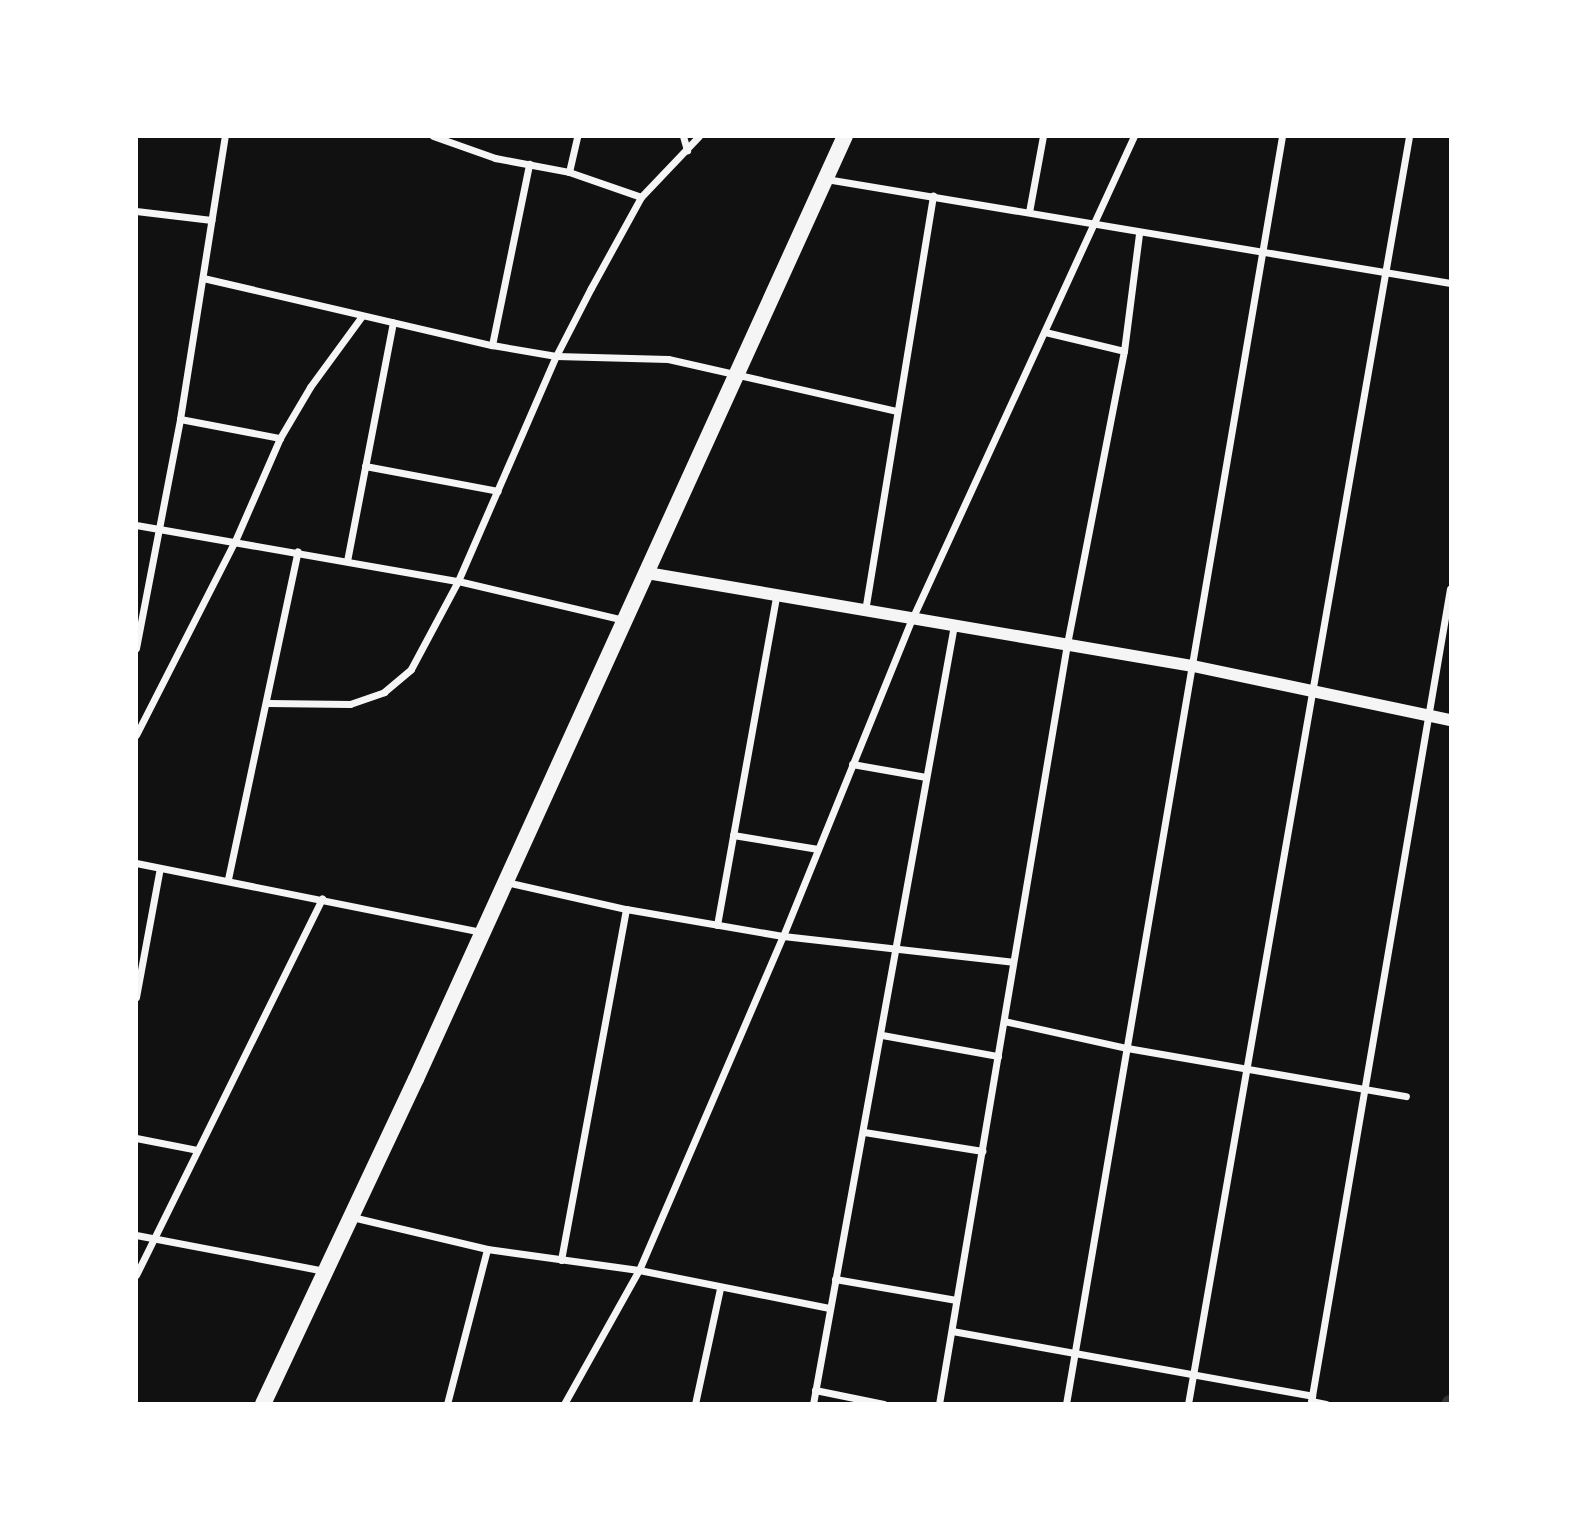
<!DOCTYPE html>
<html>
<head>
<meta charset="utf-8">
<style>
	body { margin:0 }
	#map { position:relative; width:1587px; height:1540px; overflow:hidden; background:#111; font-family:"IBM Plex Serif",serif }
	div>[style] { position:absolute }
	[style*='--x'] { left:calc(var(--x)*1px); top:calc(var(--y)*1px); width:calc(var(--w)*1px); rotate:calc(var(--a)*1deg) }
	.canal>* { height:16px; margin:-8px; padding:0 8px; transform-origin:8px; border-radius:8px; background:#333 }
	.minor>* { height:7px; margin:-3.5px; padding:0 3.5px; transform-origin:3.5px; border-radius:3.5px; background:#f5f5f5 }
	.tertiary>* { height:12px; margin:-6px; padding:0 6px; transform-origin:6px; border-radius:6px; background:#f5f5f5 }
	.trunk>* { height:16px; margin:-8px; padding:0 8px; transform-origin:8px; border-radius:8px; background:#f5f5f5 }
	span { translate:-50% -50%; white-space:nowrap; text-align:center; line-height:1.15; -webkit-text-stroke:7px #fff; paint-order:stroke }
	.frame { position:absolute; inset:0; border:138px solid #fff; pointer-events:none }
</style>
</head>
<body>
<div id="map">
	<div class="canal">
		<div style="--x:1450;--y:1404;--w:1;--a:-90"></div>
	</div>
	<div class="minor">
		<div style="--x:433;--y:136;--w:66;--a:19.5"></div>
		<div style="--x:495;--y:158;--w:75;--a:10.7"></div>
		<div style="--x:569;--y:172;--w:76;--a:19.1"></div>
		<div style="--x:683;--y:136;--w:15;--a:74"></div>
		<div style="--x:569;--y:172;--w:37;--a:-77"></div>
		<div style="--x:826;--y:179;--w:633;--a:9.46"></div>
		<div style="--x:136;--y:211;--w:76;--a:6.8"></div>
		<div style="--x:1029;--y:212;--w:77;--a:-79.6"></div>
		<div style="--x:203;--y:278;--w:297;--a:13.1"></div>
		<div style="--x:492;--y:345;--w:65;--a:9.8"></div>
		<div style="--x:556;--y:356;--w:112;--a:1.5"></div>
		<div style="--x:668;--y:359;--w:235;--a:12.8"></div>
		<div style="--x:1045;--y:332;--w:81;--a:13.5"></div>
		<div style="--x:492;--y:345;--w:185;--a:-78.4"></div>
		<div style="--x:180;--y:419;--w:102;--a:10.8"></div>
		<div style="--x:365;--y:466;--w:135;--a:10.6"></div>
		<div style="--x:136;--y:525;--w:327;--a:9.9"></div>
		<div style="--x:458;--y:581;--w:171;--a:13.2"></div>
		<div style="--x:347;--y:561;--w:243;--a:-79.1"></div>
		<div style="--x:865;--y:611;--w:421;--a:-80.7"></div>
		<div style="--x:136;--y:648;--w:233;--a:-79.1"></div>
		<div style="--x:180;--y:419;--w:287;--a:-81"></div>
		<div style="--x:268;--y:703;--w:82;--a:0.7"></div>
		<div style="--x:350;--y:704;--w:36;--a:-19"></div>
		<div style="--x:384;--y:692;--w:35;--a:-40"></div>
		<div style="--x:411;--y:669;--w:100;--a:-61.9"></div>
		<div style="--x:458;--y:581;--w:245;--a:-66.5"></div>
		<div style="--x:556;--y:356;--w:76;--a:-62.8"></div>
		<div style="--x:591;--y:288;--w:104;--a:-61.2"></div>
		<div style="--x:641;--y:197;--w:84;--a:-46.4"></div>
		<div style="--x:136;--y:735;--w:218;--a:-63"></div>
		<div style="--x:235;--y:541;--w:112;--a:-66.4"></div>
		<div style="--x:280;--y:438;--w:59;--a:-59.5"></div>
		<div style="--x:310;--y:387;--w:88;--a:-53.8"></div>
		<div style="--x:852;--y:764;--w:75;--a:10"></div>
		<div style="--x:733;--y:835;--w:86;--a:9.4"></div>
		<div style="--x:136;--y:863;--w:353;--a:11.3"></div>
		<div style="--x:228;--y:879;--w:335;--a:-78"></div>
		<div style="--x:506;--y:882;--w:123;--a:12.7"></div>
		<div style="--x:626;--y:909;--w:159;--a:9.8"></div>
		<div style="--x:783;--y:936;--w:231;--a:6.4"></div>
		<div style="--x:717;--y:925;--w:334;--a:-79.8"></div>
		<div style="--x:136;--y:997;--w:131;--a:-79.5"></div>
		<div style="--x:1004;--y:1021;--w:126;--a:12.4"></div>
		<div style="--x:1127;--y:1048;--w:283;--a:9.8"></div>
		<div style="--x:882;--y:1035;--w:118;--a:10.3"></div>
		<div style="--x:864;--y:1132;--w:120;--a:9.1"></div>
		<div style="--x:136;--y:1138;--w:62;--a:11.1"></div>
		<div style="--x:352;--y:1217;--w:139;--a:13.3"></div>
		<div style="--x:487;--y:1249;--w:153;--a:7.9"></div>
		<div style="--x:639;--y:1270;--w:194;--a:11.3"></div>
		<div style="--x:136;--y:1235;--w:192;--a:10.8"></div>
		<div style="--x:561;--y:1260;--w:357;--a:-79.5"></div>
		<div style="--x:136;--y:1275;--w:420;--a:-63.7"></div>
		<div style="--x:835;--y:1279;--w:123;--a:9.8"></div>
		<div style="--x:952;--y:1331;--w:366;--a:10.2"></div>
		<div style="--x:1312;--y:1396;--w:8;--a:97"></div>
		<div style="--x:815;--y:1390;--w:70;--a:11.5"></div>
		<div style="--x:1312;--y:1396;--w:819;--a:-80.3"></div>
		<div style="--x:1311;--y:1401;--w:15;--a:11"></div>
		<div style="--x:447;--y:1404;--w:160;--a:-75.5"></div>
		<div style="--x:564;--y:1404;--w:154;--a:-60.8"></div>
		<div style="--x:639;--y:1270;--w:364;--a:-66.7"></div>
		<div style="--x:783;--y:936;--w:342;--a:-67.9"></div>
		<div style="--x:912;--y:619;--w:532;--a:-65.32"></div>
		<div style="--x:695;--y:1404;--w:119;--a:-77.8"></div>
		<div style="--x:813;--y:1404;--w:792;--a:-79.74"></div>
		<div style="--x:939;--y:1404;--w:771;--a:-80.44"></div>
		<div style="--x:1067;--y:644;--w:298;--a:-79"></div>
		<div style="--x:1124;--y:351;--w:118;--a:-82.7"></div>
		<div style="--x:1066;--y:1404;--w:1286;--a:-80.33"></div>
		<div style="--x:1188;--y:1404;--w:1287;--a:-80.11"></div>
	</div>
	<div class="tertiary">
		<div style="--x:647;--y:573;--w:554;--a:9.67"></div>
		<div style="--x:1193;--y:666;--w:263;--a:11.9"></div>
	</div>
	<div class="trunk">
		<div style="--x:263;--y:1404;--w:359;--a:-64.8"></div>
		<div style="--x:416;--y:1079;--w:1036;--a:-65.54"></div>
	</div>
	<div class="frame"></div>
</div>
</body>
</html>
